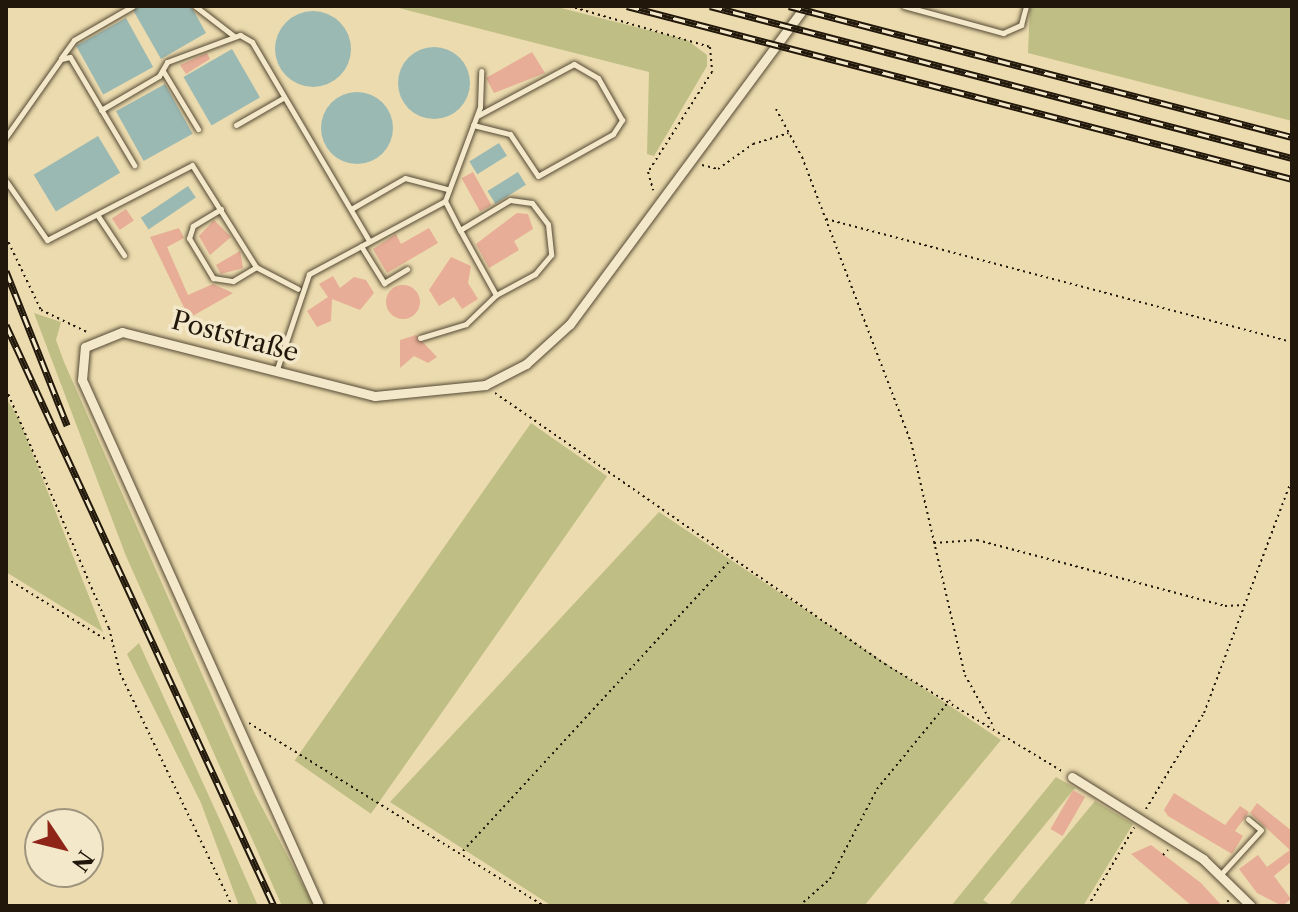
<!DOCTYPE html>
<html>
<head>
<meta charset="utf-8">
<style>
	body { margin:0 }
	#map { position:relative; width:1298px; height:912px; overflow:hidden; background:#ecdbae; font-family:"Libre Caslon Text",serif }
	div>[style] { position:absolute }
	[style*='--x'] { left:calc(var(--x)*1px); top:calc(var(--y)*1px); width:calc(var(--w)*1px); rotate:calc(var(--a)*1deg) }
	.green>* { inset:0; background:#bfbe85; transform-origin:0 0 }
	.water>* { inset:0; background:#9bb9b3; transform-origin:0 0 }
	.round { border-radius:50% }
	.building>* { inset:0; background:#e7ad96; transform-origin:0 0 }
	.path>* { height:2px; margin-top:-1px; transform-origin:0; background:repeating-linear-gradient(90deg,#21180b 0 2px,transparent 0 6px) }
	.roads { filter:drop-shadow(0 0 2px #544934) drop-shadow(0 0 2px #544934) }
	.lane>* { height:5px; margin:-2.5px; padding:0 2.5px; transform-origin:2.5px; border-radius:2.5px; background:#f3e8ca }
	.street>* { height:9px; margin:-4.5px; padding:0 4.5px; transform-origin:4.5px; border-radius:4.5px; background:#f3e8ca }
	.rail>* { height:7px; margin-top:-3.5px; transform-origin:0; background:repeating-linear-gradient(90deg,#f3e8ca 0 12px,#21180b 0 24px); box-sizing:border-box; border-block:2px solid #21180b }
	span { translate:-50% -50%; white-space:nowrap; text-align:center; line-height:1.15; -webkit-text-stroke:7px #f3e8ca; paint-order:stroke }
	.street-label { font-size:26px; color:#21180b }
	.frame { position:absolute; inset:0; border:8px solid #21180b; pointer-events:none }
	.north { position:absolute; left:24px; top:808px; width:80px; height:80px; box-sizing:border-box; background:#f3e8ca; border:2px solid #9f957e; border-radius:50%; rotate:125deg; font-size:22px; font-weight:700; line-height:32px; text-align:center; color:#21180b }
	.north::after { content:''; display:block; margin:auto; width:28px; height:36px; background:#8f2418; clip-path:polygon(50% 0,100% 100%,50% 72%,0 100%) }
</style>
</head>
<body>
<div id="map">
	<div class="green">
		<div style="clip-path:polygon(391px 6px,553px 6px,687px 40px,707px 55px,707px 66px,654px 156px,647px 154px,649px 72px)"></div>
		<div style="clip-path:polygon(1030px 6px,1292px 6px,1292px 121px,1028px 53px)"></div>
		<div style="clip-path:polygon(34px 313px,61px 322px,56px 340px,64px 362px,255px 794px,314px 906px,282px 906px,126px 556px)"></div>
		<div style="clip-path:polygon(6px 398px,19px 419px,103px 632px,6px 572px)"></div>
		<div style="left:531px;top:423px;width:93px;height:412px;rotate:35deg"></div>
		<div style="clip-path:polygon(659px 512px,1001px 740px,864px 906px,552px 906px,390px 802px)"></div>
		<div style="clip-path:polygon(139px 643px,224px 829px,258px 906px,239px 906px,201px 803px,127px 654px)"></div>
		<div style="clip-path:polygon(1056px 777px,1075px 788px,983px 900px,992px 906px,951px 906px)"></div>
		<div style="clip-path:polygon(1095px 801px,1133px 824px,1083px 906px,1008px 906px)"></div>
	</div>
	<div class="water">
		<div style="clip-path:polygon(140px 6px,191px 6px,206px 33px,161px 59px,133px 10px)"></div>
		<div class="round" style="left:275px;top:11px;width:76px;height:76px"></div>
		<div style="left:126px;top:18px;width:56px;height:57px;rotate:61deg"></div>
		<div class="round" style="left:398px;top:47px;width:72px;height:72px"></div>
		<div style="left:232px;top:49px;width:56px;height:56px;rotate:60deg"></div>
		<div style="left:165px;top:84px;width:57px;height:56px;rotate:61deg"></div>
		<div class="round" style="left:321px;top:92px;width:72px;height:72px"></div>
		<div style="left:98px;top:136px;width:43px;height:75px;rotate:59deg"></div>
		<div style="left:499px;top:143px;width:15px;height:35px;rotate:58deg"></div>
		<div style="left:518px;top:172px;width:15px;height:36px;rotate:58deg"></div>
		<div style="left:188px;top:186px;width:14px;height:57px;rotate:56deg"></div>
	</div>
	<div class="building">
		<div style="clip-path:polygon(532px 52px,545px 73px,494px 93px,486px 78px)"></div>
		<div style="clip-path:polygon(207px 53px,210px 59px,186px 74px,180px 65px)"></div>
		<div style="left:473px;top:172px;width:38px;height:13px;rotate:61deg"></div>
		<div style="left:126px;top:209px;width:14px;height:17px;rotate:56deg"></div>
		<div style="clip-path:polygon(517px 213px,528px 214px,533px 229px,514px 241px,519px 250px,489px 268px,476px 244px)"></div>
		<div style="clip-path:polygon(214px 220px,231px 237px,210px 255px,199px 236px)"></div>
		<div style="clip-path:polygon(179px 228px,184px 238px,167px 247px,188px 295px,213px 284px,233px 293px,189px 318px,150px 237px)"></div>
		<div style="clip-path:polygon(429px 228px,438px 243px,387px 273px,373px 249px,396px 234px,401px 244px)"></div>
		<div style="clip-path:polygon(240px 251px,243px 268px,221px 274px,216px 265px)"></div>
		<div style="clip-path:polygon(451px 257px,471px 266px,468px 283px,478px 299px,462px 309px,454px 297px,439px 306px,429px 290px)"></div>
		<div style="clip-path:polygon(333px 276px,340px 288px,354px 277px,366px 280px,374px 293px,360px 310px,332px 299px,331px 321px,317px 327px,307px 311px,328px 297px,319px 284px)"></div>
		<div class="round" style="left:386px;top:285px;width:34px;height:34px"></div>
		<div style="clip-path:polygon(416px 335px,437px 357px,428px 363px,414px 356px,400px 368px,400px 340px)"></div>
		<div style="left:1073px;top:790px;width:14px;height:45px;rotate:30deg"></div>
		<div style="clip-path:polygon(1174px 793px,1225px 825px,1240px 806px,1249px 812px,1235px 831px,1243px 836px,1232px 854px,1168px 816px,1164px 810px)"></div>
		<div style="clip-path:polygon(1257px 803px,1292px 831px,1292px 861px,1274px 876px,1291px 899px,1282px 906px,1257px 893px,1239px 869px,1258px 855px,1267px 867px,1290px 850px,1250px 813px)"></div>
		<div style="clip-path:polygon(1151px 845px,1201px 883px,1222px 906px,1192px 906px,1131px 854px)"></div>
	</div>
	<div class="path">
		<div style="--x:569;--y:6;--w:147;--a:16.2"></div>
		<div style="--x:710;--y:47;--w:25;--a:85"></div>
		<div style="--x:712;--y:72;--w:119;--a:122.6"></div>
		<div style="--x:648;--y:172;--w:19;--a:74"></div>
		<div style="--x:776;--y:109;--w:55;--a:61.6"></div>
		<div style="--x:802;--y:157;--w:305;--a:69.1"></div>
		<div style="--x:911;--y:442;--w:239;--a:77"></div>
		<div style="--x:965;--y:675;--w:56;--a:61.1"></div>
		<div style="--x:702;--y:165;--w:16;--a:14"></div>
		<div style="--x:718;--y:169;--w:43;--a:-35.5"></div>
		<div style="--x:753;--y:144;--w:37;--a:-17"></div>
		<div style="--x:826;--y:219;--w:482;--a:14.8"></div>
		<div style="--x:6;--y:237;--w:81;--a:64.4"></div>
		<div style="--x:41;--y:310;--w:53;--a:25.6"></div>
		<div style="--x:6;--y:389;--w:260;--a:66.7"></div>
		<div style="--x:109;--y:628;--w:46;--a:76.3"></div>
		<div style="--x:120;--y:673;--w:259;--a:64.3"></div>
		<div style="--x:495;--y:393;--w:475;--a:34.8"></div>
		<div style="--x:885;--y:664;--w:207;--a:31.2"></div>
		<div style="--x:934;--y:543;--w:43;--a:-4"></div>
		<div style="--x:977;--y:540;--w:257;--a:14.9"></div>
		<div style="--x:1225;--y:606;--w:19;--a:-3"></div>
		<div style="--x:6;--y:578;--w:116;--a:31.6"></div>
		<div style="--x:249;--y:723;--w:347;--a:31.8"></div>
		<div style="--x:1146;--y:809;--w:112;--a:-58.9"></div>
		<div style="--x:1204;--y:713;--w:250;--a:-69.4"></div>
		<div style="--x:463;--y:851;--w:396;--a:-47.4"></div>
		<div style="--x:1163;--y:855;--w:7;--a:-45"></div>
		<div style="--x:799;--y:906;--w:41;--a:-41.1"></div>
		<div style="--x:830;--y:879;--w:102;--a:-62.4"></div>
		<div style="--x:877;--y:789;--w:115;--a:-50.6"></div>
		<div style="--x:1088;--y:906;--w:91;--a:-59.5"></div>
		<div style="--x:1223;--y:906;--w:8;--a:-45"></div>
	</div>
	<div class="roads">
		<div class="lane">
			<div style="--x:195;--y:6;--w:49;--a:37.6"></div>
			<div style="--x:904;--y:6;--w:103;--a:15.3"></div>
			<div style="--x:1003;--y:33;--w:20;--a:-24"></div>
			<div style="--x:1021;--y:25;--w:20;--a:-75"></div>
			<div style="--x:61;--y:58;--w:22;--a:-54"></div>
			<div style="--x:74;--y:40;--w:68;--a:-30"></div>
			<div style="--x:163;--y:71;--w:68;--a:58.9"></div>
			<div style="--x:101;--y:110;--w:67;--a:-30.4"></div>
			<div style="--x:159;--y:76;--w:16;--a:-60"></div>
			<div style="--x:167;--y:62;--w:78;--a:-20.3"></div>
			<div style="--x:240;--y:35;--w:14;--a:30"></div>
			<div style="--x:252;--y:42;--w:231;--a:59.5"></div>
			<div style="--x:236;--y:125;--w:54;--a:-29.9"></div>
			<div style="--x:473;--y:125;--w:38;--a:14"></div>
			<div style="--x:510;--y:134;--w:50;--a:56.3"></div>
			<div style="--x:538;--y:176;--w:86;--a:-29.2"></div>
			<div style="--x:613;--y:134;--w:17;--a:-57"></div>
			<div style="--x:622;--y:120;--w:48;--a:-119.7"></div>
			<div style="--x:598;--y:78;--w:28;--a:-150"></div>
			<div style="--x:574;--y:64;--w:110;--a:151.8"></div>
			<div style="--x:6;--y:137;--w:95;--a:-54.8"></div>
			<div style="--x:61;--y:59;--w:9;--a:-13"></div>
			<div style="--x:70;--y:57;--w:126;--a:59.3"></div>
			<div style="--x:6;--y:181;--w:72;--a:55.2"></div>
			<div style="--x:47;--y:240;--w:163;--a:-27.3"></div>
			<div style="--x:192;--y:165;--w:120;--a:57.9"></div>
			<div style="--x:256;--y:267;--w:47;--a:27.6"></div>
			<div style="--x:445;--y:201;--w:33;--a:63"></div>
			<div style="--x:460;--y:230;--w:58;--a:-31"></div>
			<div style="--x:510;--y:200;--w:22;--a:8"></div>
			<div style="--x:532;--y:203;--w:26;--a:53"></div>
			<div style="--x:548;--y:224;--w:31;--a:84"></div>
			<div style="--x:551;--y:255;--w:25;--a:130"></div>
			<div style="--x:535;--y:274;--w:44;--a:151.7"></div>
			<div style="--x:496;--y:295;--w:74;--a:-119"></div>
			<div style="--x:221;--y:209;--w:33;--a:149"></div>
			<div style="--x:193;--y:226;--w:13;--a:108"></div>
			<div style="--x:189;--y:238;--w:47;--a:59"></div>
			<div style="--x:213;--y:278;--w:20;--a:9"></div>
			<div style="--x:233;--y:281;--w:27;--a:-31"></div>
			<div style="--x:351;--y:209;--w:62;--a:-29.9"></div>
			<div style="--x:405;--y:178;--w:43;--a:14.7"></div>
			<div style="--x:98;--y:216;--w:47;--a:56.3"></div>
			<div style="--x:361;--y:246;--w:44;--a:58.1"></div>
			<div style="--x:384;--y:283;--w:27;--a:-31"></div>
			<div style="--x:420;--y:338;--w:48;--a:-16.9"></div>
			<div style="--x:466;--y:324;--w:42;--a:-44"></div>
			<div style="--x:276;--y:372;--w:103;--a:-71.4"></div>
			<div style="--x:309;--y:274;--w:154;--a:-28.2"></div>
			<div style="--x:445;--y:201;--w:100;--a:-69.6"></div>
			<div style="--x:480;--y:107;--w:36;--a:-88"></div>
			<div style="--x:1221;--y:874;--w:59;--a:-47.7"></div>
			<div style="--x:1261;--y:830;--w:17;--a:-140"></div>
		</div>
		<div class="street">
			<div style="--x:1072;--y:777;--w:155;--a:32"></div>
			<div style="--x:1203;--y:859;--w:67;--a:44.4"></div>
			<div style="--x:319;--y:906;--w:577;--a:-114.25"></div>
			<div style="--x:82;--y:380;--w:33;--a:-85"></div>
			<div style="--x:85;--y:347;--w:40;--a:-22"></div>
			<div style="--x:122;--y:332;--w:261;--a:14.2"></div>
			<div style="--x:375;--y:396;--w:111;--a:-5.7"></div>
			<div style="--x:485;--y:385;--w:46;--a:-27.1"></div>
			<div style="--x:526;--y:364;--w:59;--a:-42.3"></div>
			<div style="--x:570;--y:324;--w:395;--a:-53.5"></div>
		</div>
	</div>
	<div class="rail">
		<div style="--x:627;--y:6;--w:687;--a:14.58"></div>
		<div style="--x:710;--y:6;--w:602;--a:14.64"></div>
		<div style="--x:789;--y:6;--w:520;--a:14.6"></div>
		<div style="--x:6;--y:271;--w:166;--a:68.4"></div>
		<div style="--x:6;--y:325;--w:640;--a:65.24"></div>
	</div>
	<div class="street-label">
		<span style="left:235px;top:337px;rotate:15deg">Poststraße</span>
	</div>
	<div class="frame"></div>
	<div class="north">N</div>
</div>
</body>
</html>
